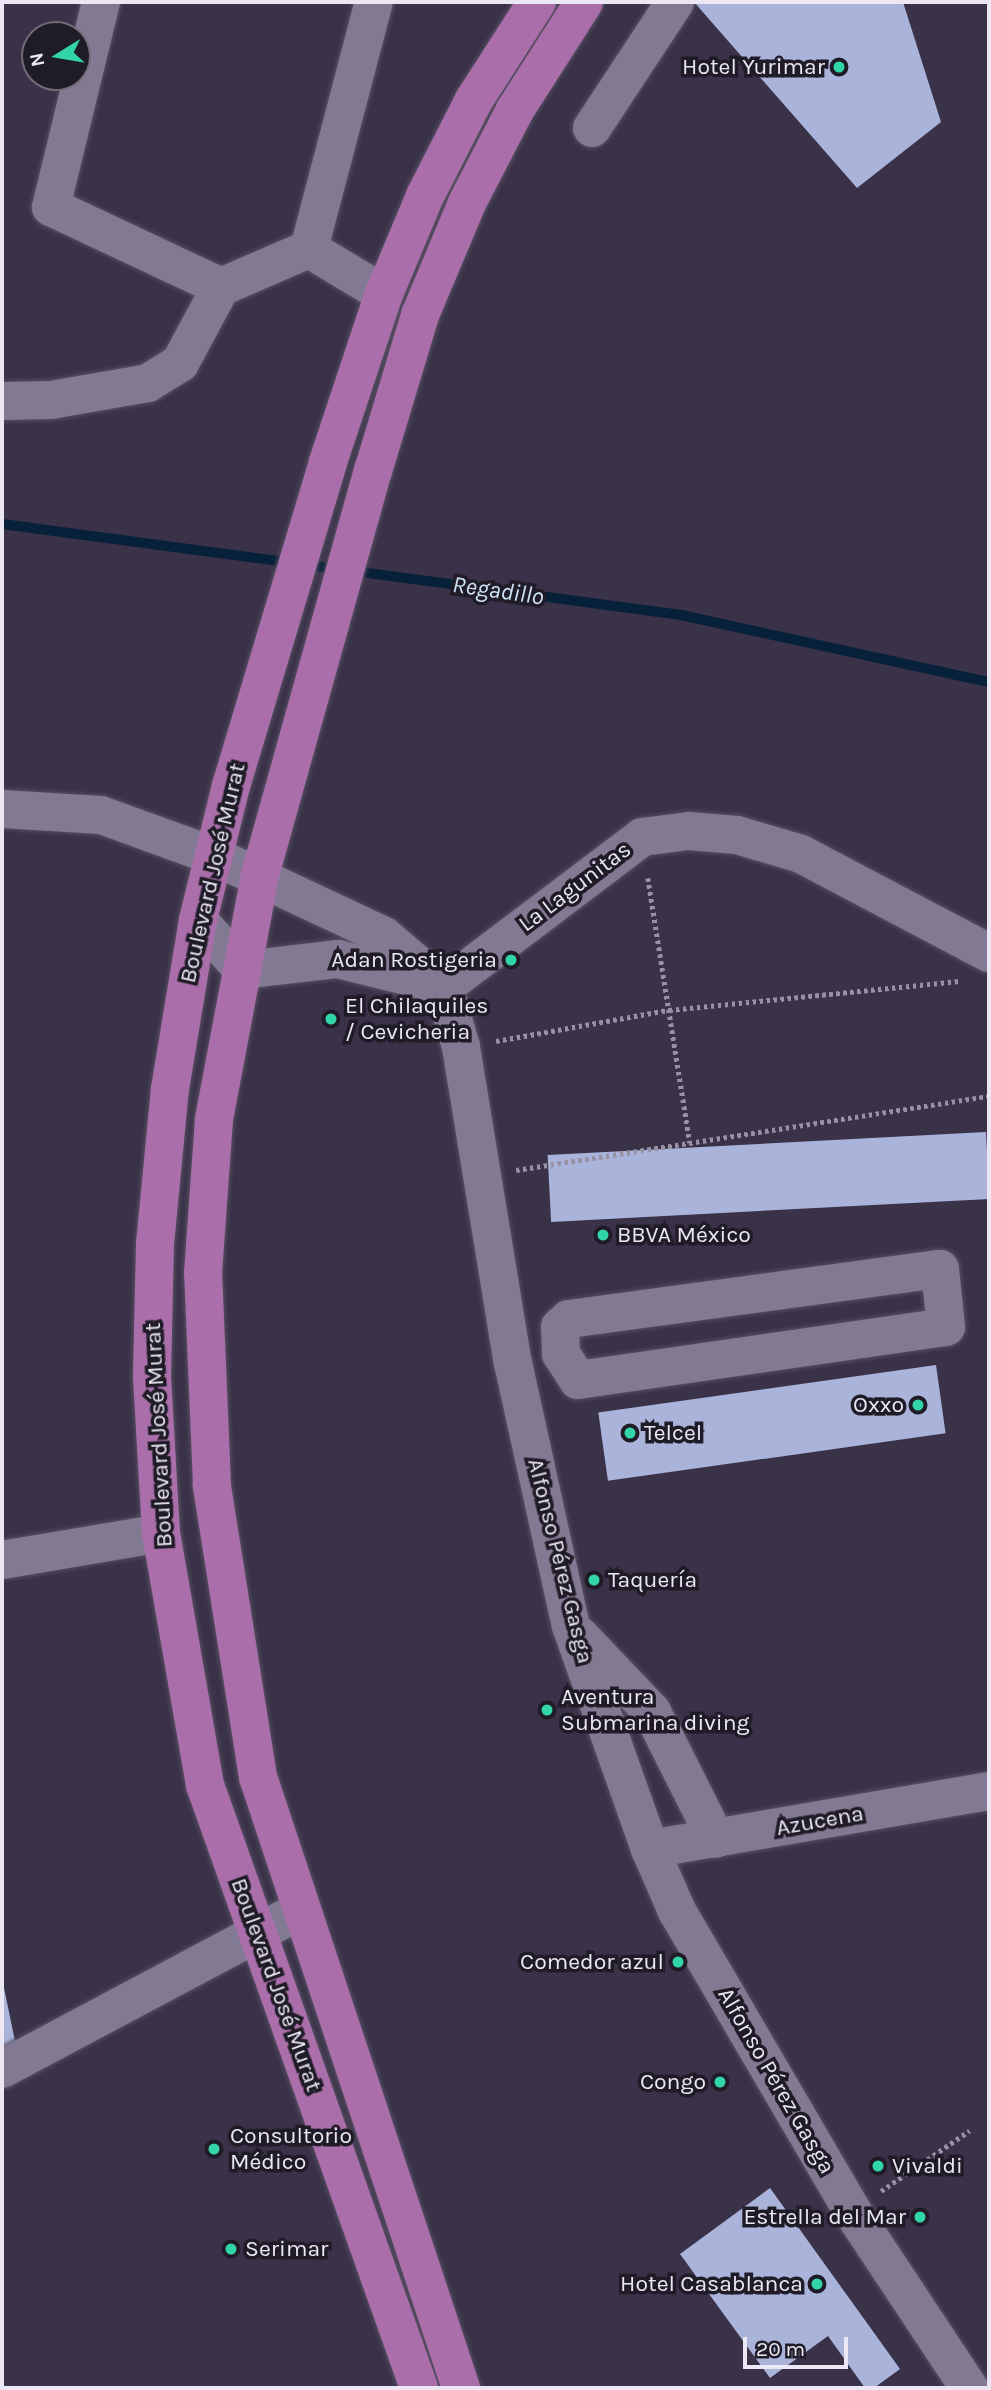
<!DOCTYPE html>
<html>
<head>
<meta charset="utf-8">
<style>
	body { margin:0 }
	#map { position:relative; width:991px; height:2390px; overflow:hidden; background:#3a3249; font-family:Karla,sans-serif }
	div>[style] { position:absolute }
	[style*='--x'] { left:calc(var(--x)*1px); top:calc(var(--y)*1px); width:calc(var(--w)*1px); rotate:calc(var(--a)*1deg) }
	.stream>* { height:10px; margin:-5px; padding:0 5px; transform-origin:5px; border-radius:5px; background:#062139 }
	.building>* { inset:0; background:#aab4da; transform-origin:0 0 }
	.path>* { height:4.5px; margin-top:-2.25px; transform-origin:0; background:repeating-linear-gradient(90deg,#9791a3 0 3.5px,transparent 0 7px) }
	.roads { filter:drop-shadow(0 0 2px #574f62) drop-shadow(0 0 2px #574f62) }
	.minor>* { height:38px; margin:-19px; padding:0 19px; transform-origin:19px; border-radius:19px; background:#827993 }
	.highway>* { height:38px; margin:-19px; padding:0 19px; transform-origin:19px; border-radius:19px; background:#aa6faa }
	.dots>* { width:19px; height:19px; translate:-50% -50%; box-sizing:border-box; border:4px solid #201c27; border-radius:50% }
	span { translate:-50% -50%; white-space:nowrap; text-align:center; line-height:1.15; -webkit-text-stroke:7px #201c27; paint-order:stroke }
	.poi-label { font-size:23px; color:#ece7f5 }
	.right { translate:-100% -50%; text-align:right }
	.left { translate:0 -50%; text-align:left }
	.street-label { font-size:23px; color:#ece7f5 }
	.water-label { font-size:24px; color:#cfe3f7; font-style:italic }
	.frame { position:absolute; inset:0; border:4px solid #ece7f5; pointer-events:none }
	.north { position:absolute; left:21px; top:21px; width:70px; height:70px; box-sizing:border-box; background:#201c27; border:2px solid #726d79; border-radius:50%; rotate:259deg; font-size:19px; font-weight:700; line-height:28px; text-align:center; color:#ece7f5 }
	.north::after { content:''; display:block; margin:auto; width:24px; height:32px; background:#32d4a9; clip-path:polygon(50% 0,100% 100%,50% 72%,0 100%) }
	.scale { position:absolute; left:743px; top:2337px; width:105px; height:32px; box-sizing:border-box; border:4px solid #ece7f5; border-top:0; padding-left:9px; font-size:21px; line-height:24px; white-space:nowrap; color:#ece7f5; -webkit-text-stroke:5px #201c27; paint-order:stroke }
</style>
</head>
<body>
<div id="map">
	<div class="stream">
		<div style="--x:2;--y:524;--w:685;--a:7.63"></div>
		<div style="--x:681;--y:615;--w:315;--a:12.3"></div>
	</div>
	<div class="building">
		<div style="clip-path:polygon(694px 2px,903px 2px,941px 122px,857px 188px)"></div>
		<div style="left:986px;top:1132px;width:67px;height:439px;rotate:87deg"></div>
		<div style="left:936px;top:1365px;width:69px;height:341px;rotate:82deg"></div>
		<div style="clip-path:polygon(4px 1988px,15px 2041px,2px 2048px,2px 1989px)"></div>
		<div style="clip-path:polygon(770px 2188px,900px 2369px,874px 2388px,865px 2388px,828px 2336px,770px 2378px,680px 2254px)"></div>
	</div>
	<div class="path">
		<div style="--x:648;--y:878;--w:268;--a:81"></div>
		<div style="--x:496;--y:1041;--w:176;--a:-10.2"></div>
		<div style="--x:669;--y:1010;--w:292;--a:-5.7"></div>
		<div style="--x:516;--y:1170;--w:479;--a:-8.9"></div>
		<div style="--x:881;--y:2191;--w:107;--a:-34.3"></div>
	</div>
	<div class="roads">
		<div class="minor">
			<div style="--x:101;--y:2;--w:211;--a:103.7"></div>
			<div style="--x:51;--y:207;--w:188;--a:25.2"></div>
			<div style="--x:221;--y:287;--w:96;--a:-23.4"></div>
			<div style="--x:592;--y:128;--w:151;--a:-56.6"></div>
			<div style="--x:309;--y:249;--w:255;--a:-75.3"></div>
			<div style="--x:309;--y:249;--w:87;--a:31"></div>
			<div style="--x:2;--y:401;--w:49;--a:-1.2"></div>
			<div style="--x:51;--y:400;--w:98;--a:-9.9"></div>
			<div style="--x:148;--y:383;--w:38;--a:-32"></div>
			<div style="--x:180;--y:363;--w:86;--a:-61.7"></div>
			<div style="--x:2;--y:809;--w:99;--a:3.5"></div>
			<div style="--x:101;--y:815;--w:120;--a:19.9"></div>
			<div style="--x:214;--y:856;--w:188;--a:25.2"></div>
			<div style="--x:384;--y:936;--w:79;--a:40.4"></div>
			<div style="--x:444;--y:987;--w:62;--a:74.2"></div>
			<div style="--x:461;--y:1047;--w:320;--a:80.7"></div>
			<div style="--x:513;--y:1363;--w:269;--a:77.6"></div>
			<div style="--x:571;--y:1626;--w:237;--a:70.5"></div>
			<div style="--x:650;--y:1849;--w:68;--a:66.5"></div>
			<div style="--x:677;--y:1911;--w:347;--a:59.7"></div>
			<div style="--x:852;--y:2211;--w:212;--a:56.5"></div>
			<div style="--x:198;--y:920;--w:67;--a:48"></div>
			<div style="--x:243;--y:970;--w:96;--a:-6.6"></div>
			<div style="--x:338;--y:959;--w:91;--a:14"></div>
			<div style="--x:444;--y:987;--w:248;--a:-37.1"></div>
			<div style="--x:642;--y:837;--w:47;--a:-7.3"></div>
			<div style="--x:689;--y:831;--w:48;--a:4.8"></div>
			<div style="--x:737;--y:835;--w:67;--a:16.5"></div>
			<div style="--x:801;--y:854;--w:212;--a:27.8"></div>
			<div style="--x:940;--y:1269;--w:58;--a:84.1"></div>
			<div style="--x:946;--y:1327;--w:372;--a:171.8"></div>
			<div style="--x:578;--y:1380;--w:31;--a:-123"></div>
			<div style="--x:561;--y:1354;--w:27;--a:-92"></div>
			<div style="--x:560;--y:1327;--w:12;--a:-42"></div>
			<div style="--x:569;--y:1319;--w:374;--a:-7.7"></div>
			<div style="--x:2;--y:1560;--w:161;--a:-9.6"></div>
			<div style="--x:580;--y:1636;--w:105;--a:46.5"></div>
			<div style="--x:652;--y:1712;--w:142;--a:63.3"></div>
			<div style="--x:650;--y:1849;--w:344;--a:-9.7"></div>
			<div style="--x:2;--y:2069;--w:336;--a:-28"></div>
		</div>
		<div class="highway">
			<div style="--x:419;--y:2388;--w:640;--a:-109.54"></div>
			<div style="--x:205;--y:1785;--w:256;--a:-99.9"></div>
			<div style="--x:161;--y:1533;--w:157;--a:-93.3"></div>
			<div style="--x:152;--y:1376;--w:132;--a:-88.7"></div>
			<div style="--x:155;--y:1244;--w:156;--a:-84.5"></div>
			<div style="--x:170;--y:1089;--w:171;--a:-80.6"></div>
			<div style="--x:198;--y:920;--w:138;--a:-76.2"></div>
			<div style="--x:231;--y:786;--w:338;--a:-73.3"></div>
			<div style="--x:328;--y:462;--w:177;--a:-71.6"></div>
			<div style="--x:384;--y:294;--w:106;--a:-67.3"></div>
			<div style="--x:425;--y:196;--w:108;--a:-63"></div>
			<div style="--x:474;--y:100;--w:117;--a:-57.3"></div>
			<div style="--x:461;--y:2388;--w:644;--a:-108.38"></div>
			<div style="--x:258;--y:1777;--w:296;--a:-99"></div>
			<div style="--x:212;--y:1485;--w:212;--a:-92.4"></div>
			<div style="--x:203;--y:1273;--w:154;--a:-85.9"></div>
			<div style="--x:214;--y:1119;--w:248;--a:-79.3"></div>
			<div style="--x:260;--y:875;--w:420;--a:-74.4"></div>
			<div style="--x:373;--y:471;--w:163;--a:-73.2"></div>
			<div style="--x:420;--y:315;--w:121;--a:-67.2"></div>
			<div style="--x:467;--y:203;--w:105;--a:-62.7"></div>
			<div style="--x:515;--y:110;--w:128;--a:-57.4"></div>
		</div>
	</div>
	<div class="dots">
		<div style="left:839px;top:67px;background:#32d4a9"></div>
		<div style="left:511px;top:960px;background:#32d4a9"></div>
		<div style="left:331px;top:1019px;background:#32d4a9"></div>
		<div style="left:603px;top:1235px;background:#32d4a9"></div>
		<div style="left:918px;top:1405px;background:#32d4a9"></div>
		<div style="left:630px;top:1433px;background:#32d4a9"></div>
		<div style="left:594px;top:1580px;background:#32d4a9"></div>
		<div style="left:547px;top:1710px;background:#32d4a9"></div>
		<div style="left:678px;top:1962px;background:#32d4a9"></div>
		<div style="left:720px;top:2082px;background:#32d4a9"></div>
		<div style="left:214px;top:2149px;background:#32d4a9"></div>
		<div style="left:878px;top:2166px;background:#32d4a9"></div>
		<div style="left:920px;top:2217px;background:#32d4a9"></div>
		<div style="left:231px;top:2249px;background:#32d4a9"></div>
		<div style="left:817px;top:2284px;background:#32d4a9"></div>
	</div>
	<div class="poi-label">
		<span class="right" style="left:825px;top:67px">Hotel Yurimar</span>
		<span class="right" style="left:497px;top:960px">Adan Rostigeria</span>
		<span class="left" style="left:345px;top:1019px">El Chilaquiles<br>/ Cevicheria</span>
		<span class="left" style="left:617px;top:1235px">BBVA México</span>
		<span class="right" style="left:904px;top:1405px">Oxxo</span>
		<span class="left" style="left:644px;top:1433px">Telcel</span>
		<span class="left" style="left:608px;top:1580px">Taquería</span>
		<span class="left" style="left:561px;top:1710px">Aventura<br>Submarina diving</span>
		<span class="right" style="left:664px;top:1962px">Comedor azul</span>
		<span class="right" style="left:706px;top:2082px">Congo</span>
		<span class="left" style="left:230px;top:2149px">Consultorio<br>Médico</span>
		<span class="left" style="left:892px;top:2166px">Vivaldi</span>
		<span class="right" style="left:906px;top:2217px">Estrella del Mar</span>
		<span class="left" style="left:245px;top:2249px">Serimar</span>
		<span class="right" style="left:803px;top:2284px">Hotel Casablanca</span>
	</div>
	<div class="street-label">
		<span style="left:213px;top:873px;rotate:-77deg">Boulevard José Murat</span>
		<span style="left:575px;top:887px;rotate:-37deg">La Lagunitas</span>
		<span style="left:159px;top:1435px;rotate:-93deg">Boulevard José Murat</span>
		<span style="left:560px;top:1561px;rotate:76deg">Alfonso Pérez Gasga</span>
		<span style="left:820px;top:1821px;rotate:-10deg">Azucena</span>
		<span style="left:276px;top:1985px;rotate:70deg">Boulevard José Murat</span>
		<span style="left:776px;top:2081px;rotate:60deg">Alfonso Pérez Gasga</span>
	</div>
	<div class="water-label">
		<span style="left:498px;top:591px;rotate:8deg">Regadillo</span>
	</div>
	<div class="frame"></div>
	<div class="north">N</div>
	<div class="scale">20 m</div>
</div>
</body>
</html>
